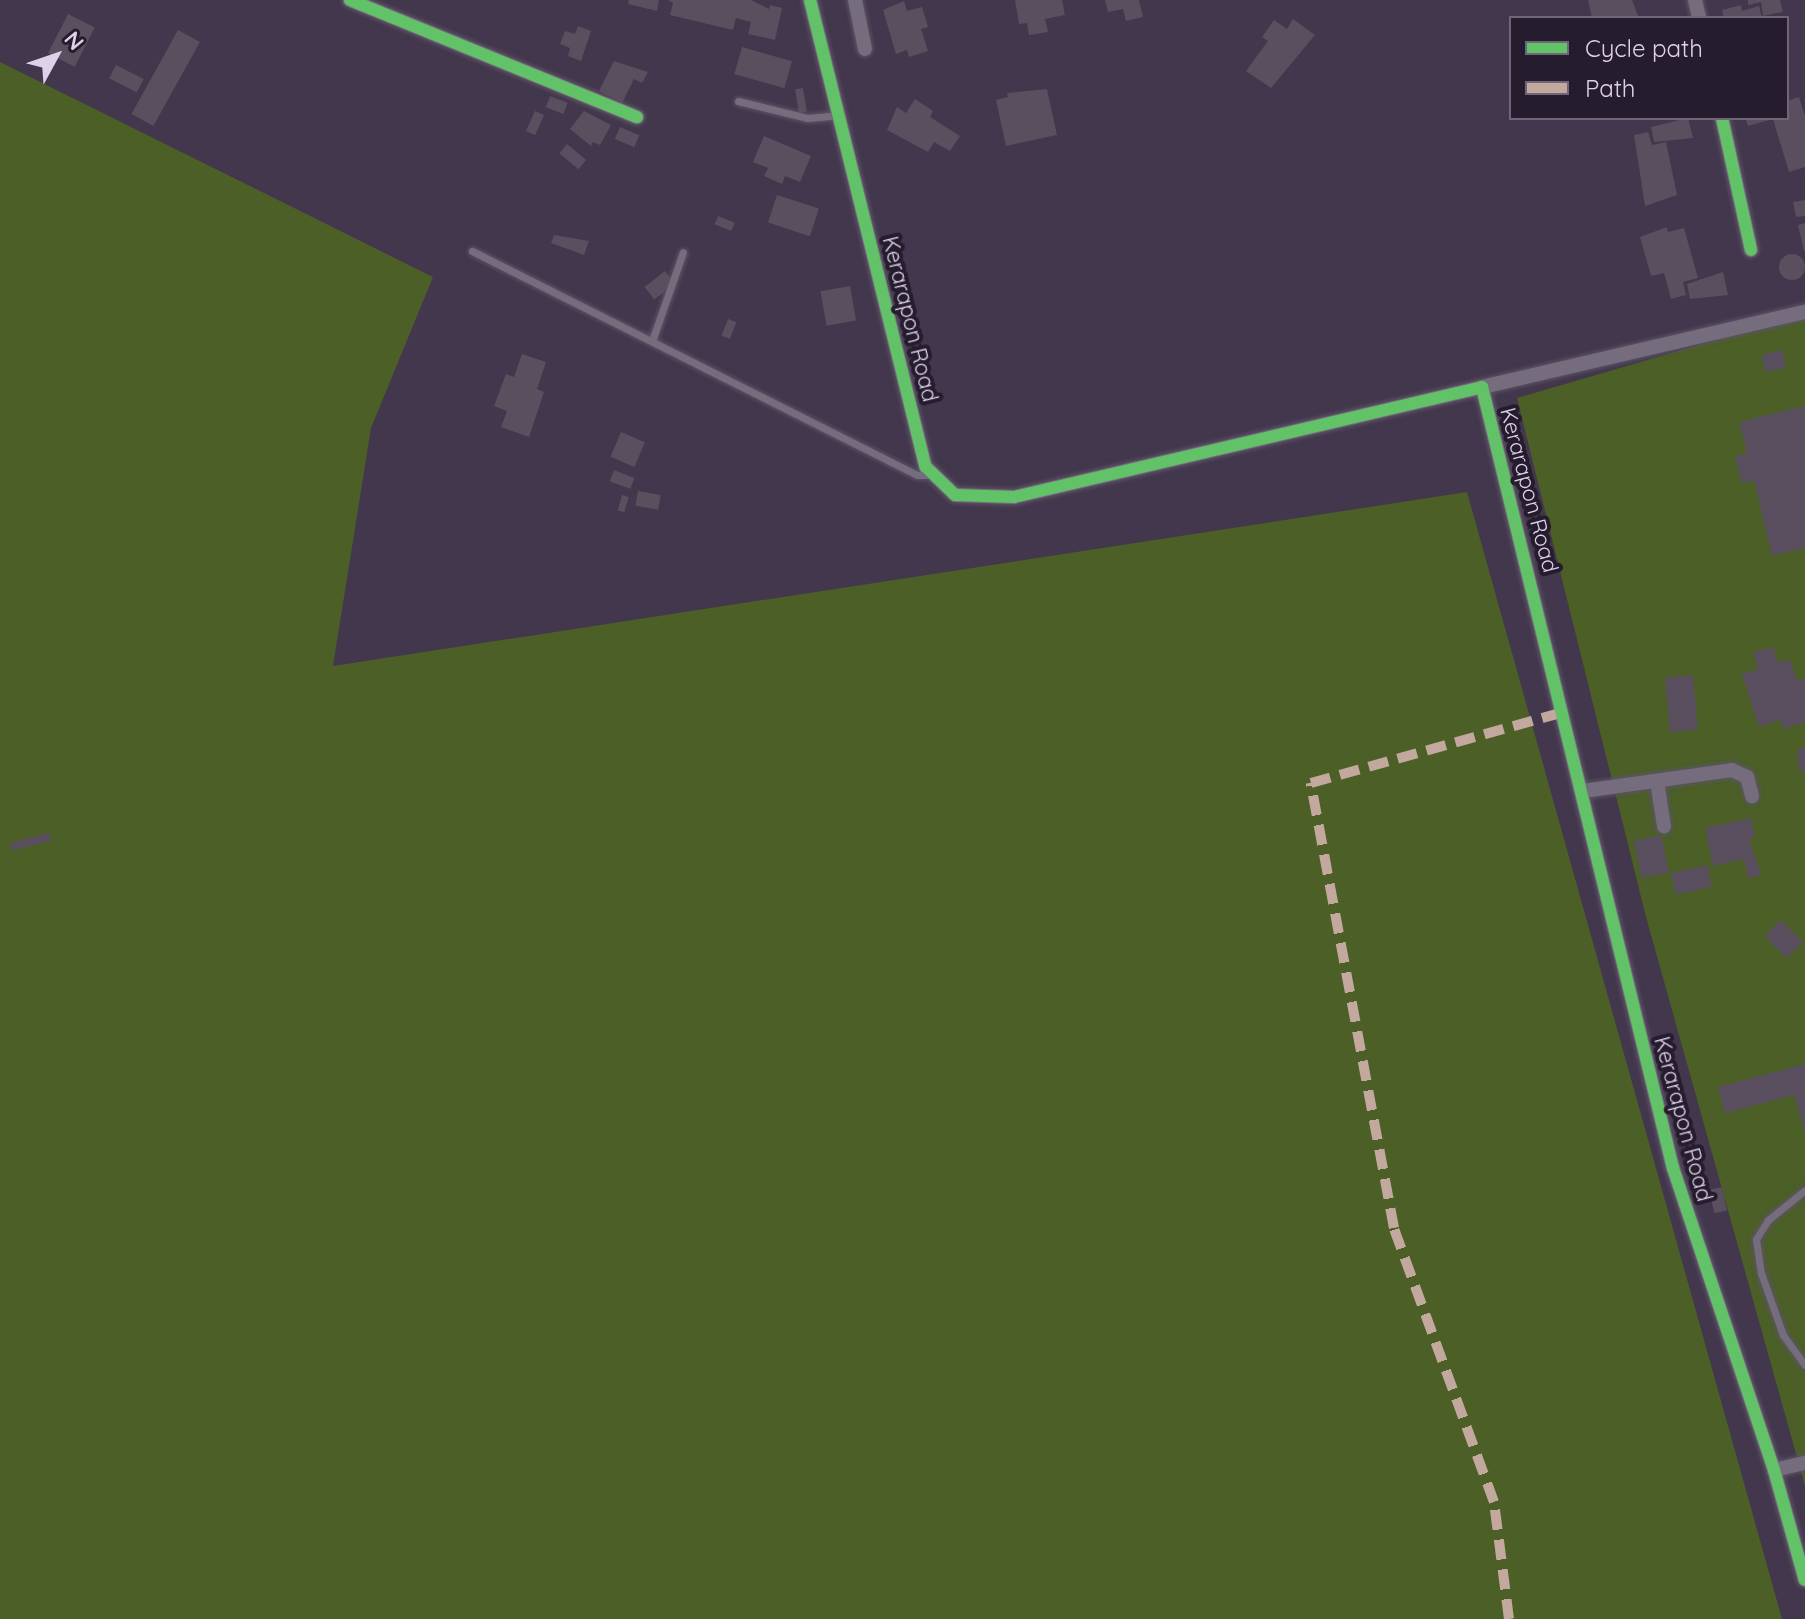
<!DOCTYPE html>
<html>
<head>
<meta charset="utf-8">
<style>
	body { margin:0 }
	#map { position:relative; width:1805px; height:1619px; overflow:hidden; background:#42374c; font-family:Quicksand,sans-serif }
	div>[style] { position:absolute }
	[style*='--x'] { left:calc(var(--x)*1px); top:calc(var(--y)*1px); width:calc(var(--w)*1px); rotate:calc(var(--a)*1deg) }
	.green>* { inset:0; background:#4b5f27 }
	.building>* { inset:0; background:#5a4f5f; transform-origin:0 0 }
	.round { border-radius:50% }
	.roads { filter:drop-shadow(0 0 2px #5d5366) drop-shadow(0 0 2px #5d5366) }
	.lane>* { height:7px; margin:-3.5px; padding:0 3.5px; transform-origin:3.5px; border-radius:3.5px; background:#756d7d }
	.street>* { height:14px; margin:-7px; padding:0 7px; transform-origin:7px; border-radius:7px; background:#756d7d }
	.quiet>* { height:10px; margin-top:-5px; transform-origin:0; background:repeating-linear-gradient(90deg,#c3a89e 0 20px,transparent 0 30px) }
	.cycleway>* { height:12px; margin:-6px; padding:0 6px; transform-origin:6px; border-radius:6px; background:#61c268 }
	span { translate:-50% -50%; white-space:nowrap; text-align:center; line-height:1.15; -webkit-text-stroke:8px #251c2d; paint-order:stroke }
	.street-label { font-size:22px; color:#ddd2ea }
	.legend { position:absolute; left:1509px; top:16px; width:280px; height:104px; box-sizing:border-box; background:#251c2d; border:2px solid #6f6579; margin:0; padding:10px 14px; list-style:none; font-size:24px; color:#ddd2ea }
	.legend li { display:flex; align-items:center; gap:16px; height:40px }
	.legend b { width:40px; border:2px solid #6f6579 }
	.north { position:absolute; left:16px; top:16px; width:80px; height:80px; -webkit-text-stroke:6px #251c2d; paint-order:stroke; rotate:50deg; font-size:22px; font-weight:700; line-height:32px; text-align:center; color:#ddd2ea }
	.north::after { content:''; display:block; margin:auto; width:28px; height:36px; background:#ddd2ea; clip-path:polygon(50% 0,100% 100%,50% 72%,0 100%) }
</style>
</head>
<body>
<div id="map">
	<div class="green">
		<div style="clip-path:polygon(0 62px,433px 277px,371px 428px,333px 666px,1467px 492px,1782px 1619px,0 1619px)"></div>
		<div style="clip-path:polygon(1805px 314px,1805px 1486px,1646px 917px,1517px 398px)"></div>
	</div>
	<div class="building">
		<div style="clip-path:polygon(629px 0,659px 0,657px 11px,628px 4px)"></div>
		<div style="clip-path:polygon(668px 0,751px 0,769px 9px,770px 5px,782px 8px,775px 40px,748px 34px,751px 22px,736px 18px,733px 30px,670px 15px,673px 3px)"></div>
		<div style="clip-path:polygon(1015px 0,1062px 0,1065px 15px,1045px 19px,1048px 32px,1029px 35px,1027px 23px,1019px 24px)"></div>
		<div style="clip-path:polygon(1105px 0,1139px 0,1143px 17px,1126px 21px,1123px 9px,1108px 12px)"></div>
		<div style="clip-path:polygon(1588px 0,1632px 0,1639px 18px,1592px 18px)"></div>
		<div style="clip-path:polygon(1748px 0,1780px 0,1783px 12px,1763px 16px,1761px 2px,1748px 5px)"></div>
		<div style="clip-path:polygon(904px 1px,907px 11px,922px 7px,928px 27px,921px 29px,928px 51px,909px 57px,907px 50px,896px 54px,883px 10px)"></div>
		<div style="clip-path:polygon(1741px 5px,1742px 11px,1759px 6px,1762px 18px,1724px 18px,1722px 10px)"></div>
		<div style="left:68px;top:14px;width:30px;height:44px;rotate:27deg"></div>
		<div style="clip-path:polygon(1293px 19px,1315px 35px,1271px 88px,1246px 71px,1268px 41px,1262px 37px,1274px 20px,1287px 29px)"></div>
		<div style="clip-path:polygon(578px 26px,591px 31px,581px 61px,568px 56px,570px 48px,560px 44px,565px 31px,575px 34px)"></div>
		<div style="left:178px;top:30px;width:25px;height:96px;rotate:29deg"></div>
		<div style="left:742px;top:47px;width:52px;height:28px;rotate:16deg"></div>
		<div style="clip-path:polygon(614px 61px,648px 72px,642px 83px,634px 79px,622px 103px,599px 91px)"></div>
		<div style="left:116px;top:65px;width:31px;height:15px;rotate:27deg"></div>
		<div style="left:803px;top:88px;width:24px;height:8px;rotate:81deg"></div>
		<div style="clip-path:polygon(1047px 89px,1057px 135px,1006px 146px,996px 100px,1008px 97px,1007px 93px)"></div>
		<div style="left:550px;top:96px;width:19px;height:12px;rotate:21deg"></div>
		<div style="clip-path:polygon(1799px 97px,1805px 116px,1805px 167px,1789px 172px,1773px 119px,1787px 118px,1787px 101px)"></div>
		<div style="clip-path:polygon(915px 99px,933px 111px,930px 117px,960px 136px,950px 151px,934px 142px,928px 152px,887px 130px,897px 107px,906px 113px)"></div>
		<div style="left:535px;top:111px;width:10px;height:22px;rotate:24deg"></div>
		<div style="clip-path:polygon(584px 111px,611px 125px,600px 145px,593px 142px,591px 146px,570px 129px)"></div>
		<div style="clip-path:polygon(1688px 118px,1693px 138px,1654px 142px,1651px 127px)"></div>
		<div style="clip-path:polygon(1745px 118px,1773px 118px,1773px 119px,1748px 126px)"></div>
		<div style="left:620px;top:127px;width:21px;height:13px;rotate:23deg"></div>
		<div style="clip-path:polygon(1648px 132px,1652px 145px,1666px 142px,1677px 195px,1645px 206px,1634px 135px)"></div>
		<div style="clip-path:polygon(764px 136px,811px 156px,800px 182px,785px 176px,782px 184px,764px 176px,768px 168px,753px 162px)"></div>
		<div style="left:567px;top:144px;width:25px;height:12px;rotate:40deg"></div>
		<div style="left:777px;top:195px;width:44px;height:29px;rotate:18deg"></div>
		<div style="clip-path:polygon(1805px 200px,1805px 216px,1796px 217px,1793px 202px)"></div>
		<div style="left:718px;top:216px;width:18px;height:9px;rotate:22deg"></div>
		<div style="clip-path:polygon(1805px 223px,1805px 251px,1804px 251px,1798px 225px)"></div>
		<div style="clip-path:polygon(1667px 227px,1668px 232px,1684px 228px,1698px 278px,1683px 282px,1686px 295px,1671px 299px,1664px 273px,1651px 276px,1640px 237px)"></div>
		<div style="clip-path:polygon(554px 235px,589px 241px,584px 255px,551px 243px)"></div>
		<div class="round" style="left:1779px;top:254px;width:26px;height:26px"></div>
		<div style="left:665px;top:271px;width:16px;height:26px;rotate:52deg"></div>
		<div style="clip-path:polygon(1723px 272px,1728px 295px,1690px 299px,1687px 284px)"></div>
		<div style="left:850px;top:286px;width:35px;height:30px;rotate:80deg"></div>
		<div style="left:728px;top:319px;width:9px;height:18px;rotate:21deg"></div>
		<div style="left:1782px;top:350px;width:18px;height:21px;rotate:77deg"></div>
		<div style="clip-path:polygon(522px 354px,546px 362px,537px 389px,544px 392px,529px 437px,501px 427px,507px 411px,494px 406px,506px 374px,514px 377px)"></div>
		<div style="clip-path:polygon(1805px 406px,1805px 548px,1772px 556px,1754px 481px,1742px 483px,1735px 456px,1747px 453px,1739px 422px)"></div>
		<div style="left:621px;top:432px;width:26px;height:27px;rotate:23deg"></div>
		<div style="left:614px;top:470px;width:22px;height:12px;rotate:21deg"></div>
		<div style="left:638px;top:491px;width:23px;height:15px;rotate:10deg"></div>
		<div style="left:622px;top:495px;width:7px;height:16px;rotate:16deg"></div>
		<div style="clip-path:polygon(1773px 647px,1778px 663px,1790px 659px,1797px 681px,1805px 678px,1805px 722px,1783px 729px,1781px 720px,1759px 727px,1742px 674px,1758px 669px,1753px 653px)"></div>
		<div style="left:1693px;top:675px;width:55px;height:28px;rotate:85deg"></div>
		<div style="clip-path:polygon(1805px 747px,1805px 771px,1800px 772px,1797px 758px,1799px 748px)"></div>
		<div style="clip-path:polygon(1751px 818px,1755px 838px,1749px 839px,1761px 875px,1748px 878px,1744px 859px,1713px 866px,1705px 828px)"></div>
		<div style="left:49px;top:833px;width:8px;height:40px;rotate:76deg"></div>
		<div style="left:1661px;top:835px;width:38px;height:28px;rotate:78deg"></div>
		<div style="left:1707px;top:865px;width:22px;height:37px;rotate:77deg"></div>
		<div style="left:1781px;top:920px;width:31px;height:23px;rotate:45deg"></div>
		<div style="clip-path:polygon(1805px 1064px,1805px 1133px,1794px 1095px,1725px 1113px,1718px 1087px)"></div>
		<div style="left:1722px;top:1187px;width:24px;height:13px;rotate:78deg"></div>
	</div>
	<div class="roads">
		<div class="lane">
			<div style="--x:738;--y:101;--w:71;--a:13.8"></div>
			<div style="--x:807;--y:118;--w:32;--a:-5"></div>
			<div style="--x:472;--y:251;--w:498;--a:26.7"></div>
			<div style="--x:917;--y:475;--w:15;--a:0"></div>
			<div style="--x:652;--y:341;--w:94;--a:-70.8"></div>
			<div style="--x:1805;--y:1190;--w:48;--a:141"></div>
			<div style="--x:1768;--y:1220;--w:22;--a:122"></div>
			<div style="--x:1756;--y:1239;--w:34;--a:82"></div>
			<div style="--x:1761;--y:1273;--w:66;--a:70.5"></div>
			<div style="--x:1783;--y:1335;--w:37;--a:54"></div>
		</div>
		<div class="street">
			<div style="--x:350;--y:0;--w:310;--a:22.2"></div>
			<div style="--x:810;--y:0;--w:481;--a:76.1"></div>
			<div style="--x:926;--y:467;--w:40;--a:44"></div>
			<div style="--x:955;--y:495;--w:59;--a:1.9"></div>
			<div style="--x:1014;--y:497;--w:481;--a:-13.2"></div>
			<div style="--x:1482;--y:387;--w:804;--a:76.26"></div>
			<div style="--x:1673;--y:1168;--w:318;--a:71.5"></div>
			<div style="--x:1774;--y:1470;--w:114;--a:74.3"></div>
			<div style="--x:855;--y:0;--w:50;--a:78.5"></div>
			<div style="--x:1695;--y:0;--w:18;--a:77"></div>
			<div style="--x:1722;--y:118;--w:135;--a:77.6"></div>
			<div style="--x:1482;--y:387;--w:332;--a:-13.1"></div>
			<div style="--x:1657;--y:781;--w:46;--a:81.2"></div>
			<div style="--x:1583;--y:791;--w:150;--a:-8"></div>
			<div style="--x:1732;--y:770;--w:17;--a:25"></div>
			<div style="--x:1747;--y:777;--w:20;--a:75"></div>
			<div style="--x:1774;--y:1470;--w:32;--a:-13"></div>
		</div>
	</div>
	<div class="quiet">
		<div style="--x:1509;--y:1619;--w:118;--a:-97.3"></div>
		<div style="--x:1494;--y:1502;--w:292;--a:-110.1"></div>
		<div style="--x:1394;--y:1228;--w:453;--a:-100.6"></div>
		<div style="--x:1311;--y:783;--w:263;--a:-15.7"></div>
	</div>
	<div class="cycleway">
		<div style="--x:350;--y:0;--w:310;--a:22.2"></div>
		<div style="--x:810;--y:0;--w:481;--a:76.1"></div>
		<div style="--x:926;--y:467;--w:40;--a:44"></div>
		<div style="--x:955;--y:495;--w:59;--a:1.9"></div>
		<div style="--x:1014;--y:497;--w:481;--a:-13.2"></div>
		<div style="--x:1482;--y:387;--w:804;--a:76.26"></div>
		<div style="--x:1673;--y:1168;--w:318;--a:71.5"></div>
		<div style="--x:1774;--y:1470;--w:114;--a:74.3"></div>
		<div style="--x:1722;--y:118;--w:135;--a:77.6"></div>
	</div>
	<div class="street-label">
		<span style="left:910px;top:319px;rotate:76deg">Kerarapon Road</span>
		<span style="left:1529px;top:490px;rotate:75deg">Kerarapon Road</span>
		<span style="left:1683px;top:1119px;rotate:75deg">Kerarapon Road</span>
	</div>
	<ul class="legend">
	<li><b style="height:10px;background:#61c268"></b>Cycle path</li>
	<li><b style="height:10px;background:#c3a89e"></b>Path</li>
	</ul>
	<div class="north">N</div>
</div>
</body>
</html>
